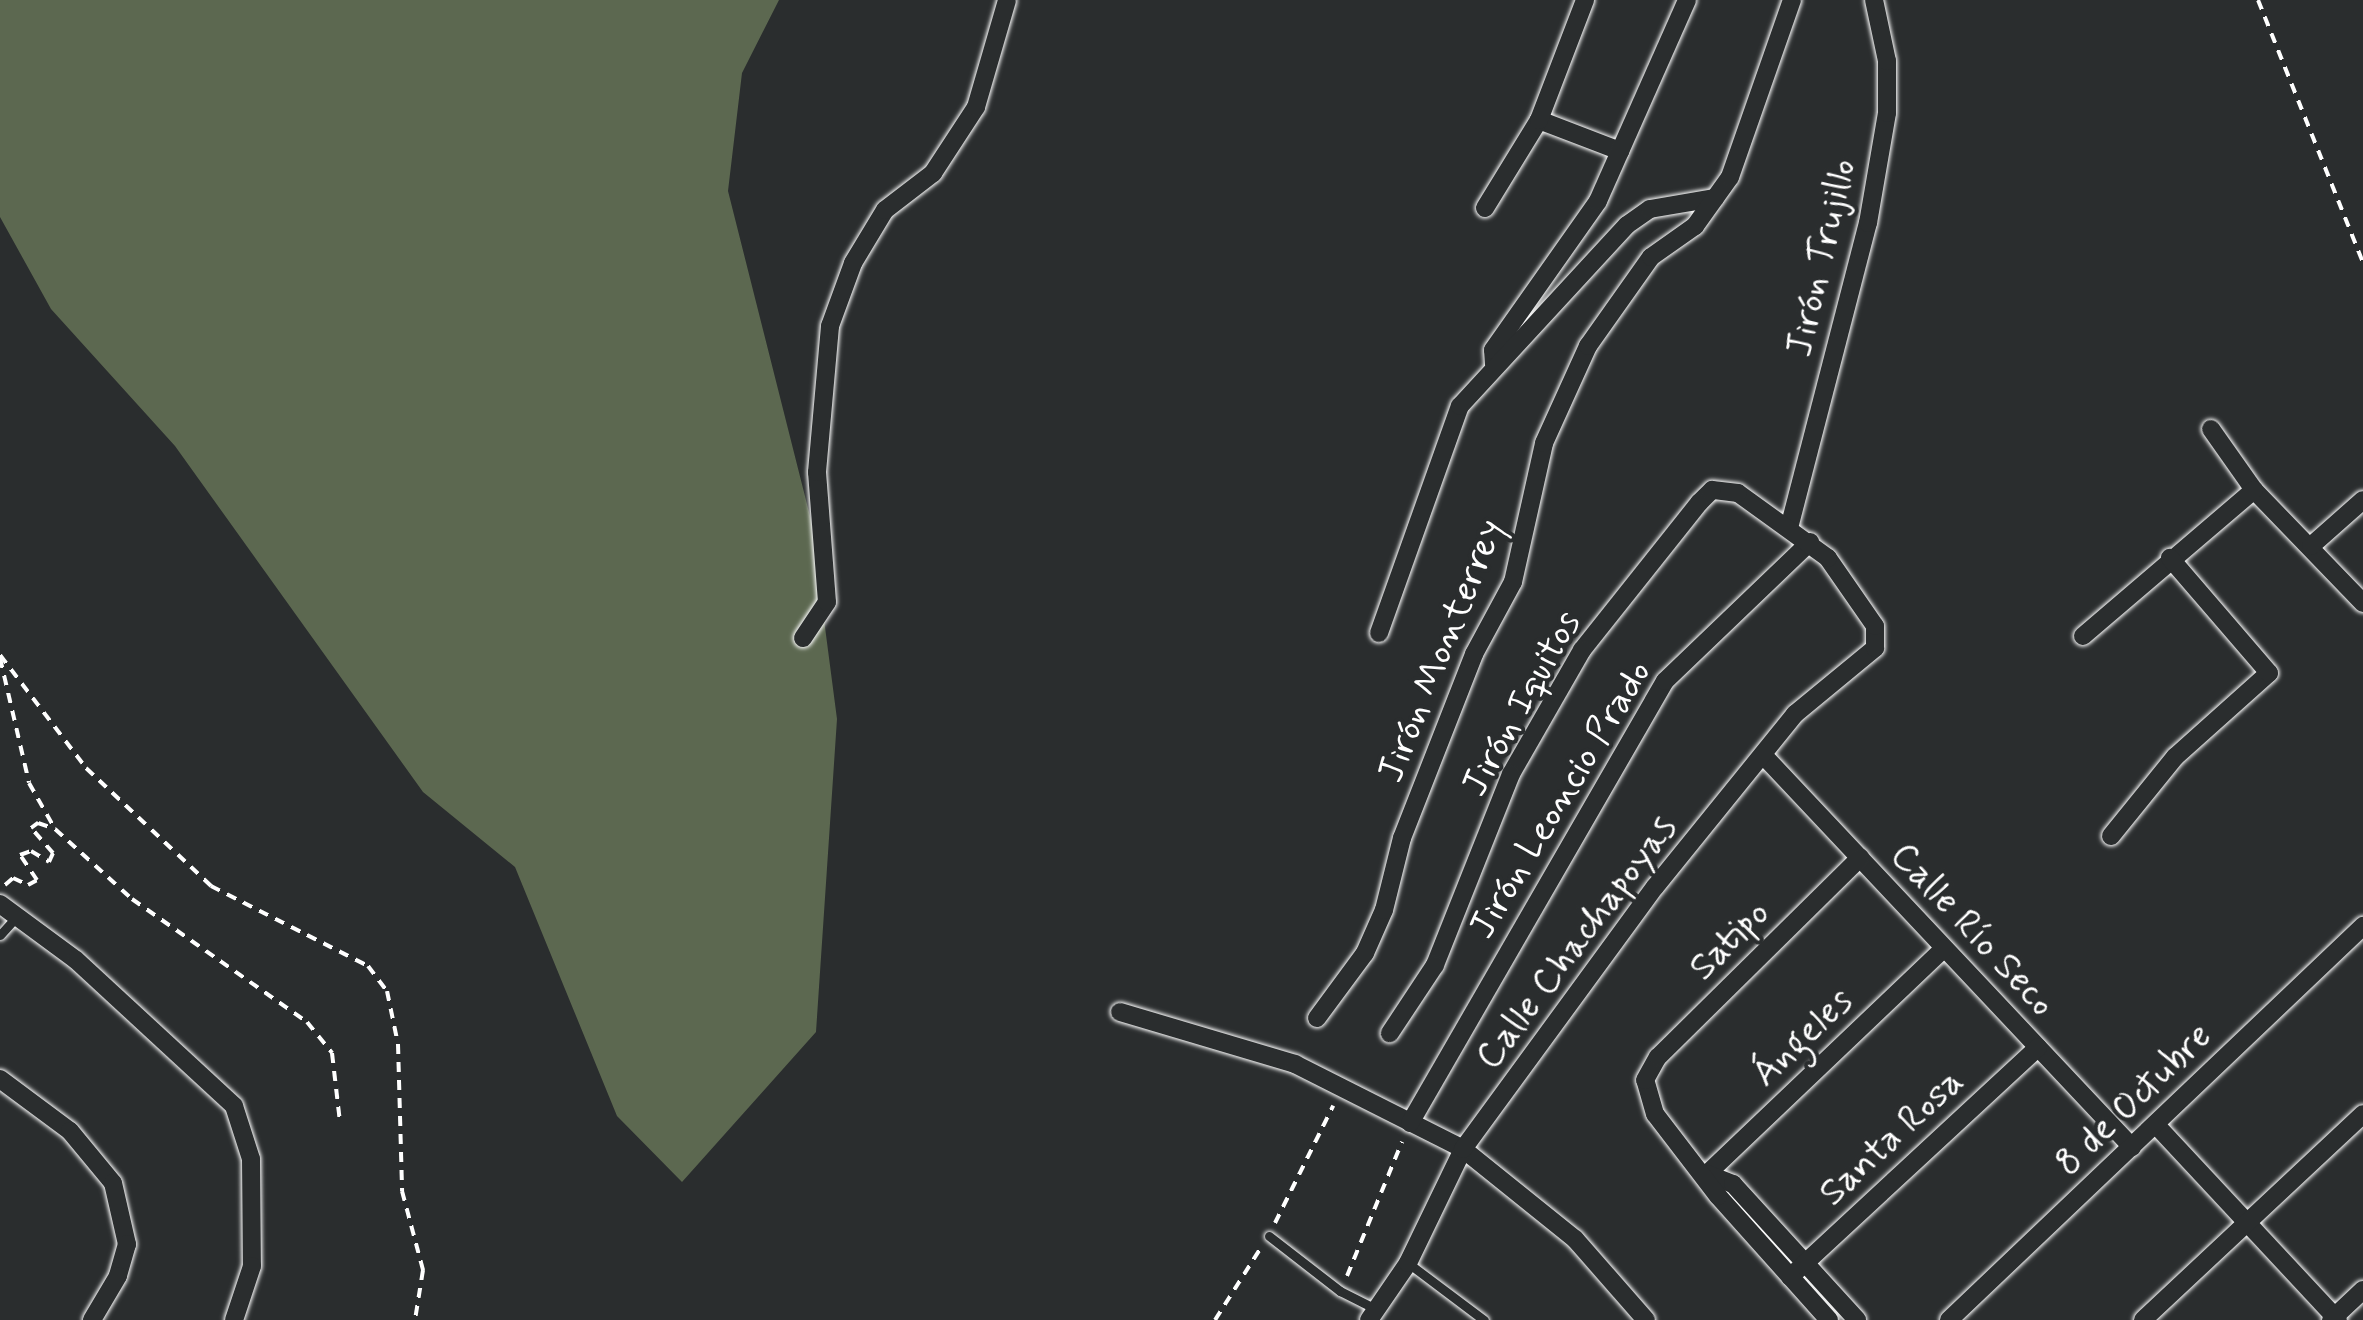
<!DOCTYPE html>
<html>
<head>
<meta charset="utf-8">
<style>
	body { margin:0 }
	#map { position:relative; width:2363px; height:1320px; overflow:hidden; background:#2a2d2e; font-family:Mynerve,sans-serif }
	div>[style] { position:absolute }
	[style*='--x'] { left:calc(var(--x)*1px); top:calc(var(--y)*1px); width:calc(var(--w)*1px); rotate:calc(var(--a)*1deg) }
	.green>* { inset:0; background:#5c6850 }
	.path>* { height:4px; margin-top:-2px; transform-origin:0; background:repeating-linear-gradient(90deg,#fff 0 10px,transparent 0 18px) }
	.roads { filter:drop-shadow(0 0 2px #fff) drop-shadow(0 0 2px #fff) }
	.service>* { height:9px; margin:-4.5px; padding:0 4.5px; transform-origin:4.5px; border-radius:4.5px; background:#2a2d2e }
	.minor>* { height:18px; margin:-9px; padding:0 9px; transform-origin:9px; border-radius:9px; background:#2a2d2e }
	span { translate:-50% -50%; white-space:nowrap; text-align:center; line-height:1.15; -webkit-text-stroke:8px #2a2d2e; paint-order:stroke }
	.street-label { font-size:38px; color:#fff }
</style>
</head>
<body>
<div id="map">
	<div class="green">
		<div style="clip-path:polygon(0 0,779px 0,742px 73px,728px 191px,811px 520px,837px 719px,816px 1032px,682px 1182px,617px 1116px,515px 867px,423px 792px,175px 446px,51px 309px,0 217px)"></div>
	</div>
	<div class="path">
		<div style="--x:2258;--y:0;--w:282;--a:68.2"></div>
		<div style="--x:0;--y:655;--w:142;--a:52.7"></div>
		<div style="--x:86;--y:768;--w:172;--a:43.3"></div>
		<div style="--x:211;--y:886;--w:176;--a:27"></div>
		<div style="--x:368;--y:966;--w:31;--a:53"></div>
		<div style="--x:387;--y:991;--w:54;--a:78.3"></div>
		<div style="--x:398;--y:1044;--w:147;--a:88.4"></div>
		<div style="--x:402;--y:1191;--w:82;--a:75.1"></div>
		<div style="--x:423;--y:1270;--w:51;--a:99.1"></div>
		<div style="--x:0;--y:658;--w:128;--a:76.9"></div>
		<div style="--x:29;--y:783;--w:53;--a:60.5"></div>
		<div style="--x:55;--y:829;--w:104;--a:42.3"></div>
		<div style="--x:132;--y:899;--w:214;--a:35.1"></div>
		<div style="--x:307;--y:1022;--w:40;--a:51"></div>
		<div style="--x:332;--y:1053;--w:69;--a:83.4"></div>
		<div style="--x:5;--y:885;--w:11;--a:-41"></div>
		<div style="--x:13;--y:878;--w:17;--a:25"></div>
		<div style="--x:28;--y:885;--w:10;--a:-29"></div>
		<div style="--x:37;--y:880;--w:30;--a:-124"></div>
		<div style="--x:20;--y:855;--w:12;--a:-20"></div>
		<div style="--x:31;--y:851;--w:21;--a:31"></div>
		<div style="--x:49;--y:862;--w:10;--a:-66"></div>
		<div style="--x:53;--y:853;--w:33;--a:-131"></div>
		<div style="--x:31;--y:828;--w:9;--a:-36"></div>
		<div style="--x:38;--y:823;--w:18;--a:19"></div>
		<div style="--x:1275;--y:1223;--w:131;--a:-63.6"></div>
		<div style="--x:1347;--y:1276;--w:145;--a:-67.7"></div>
		<div style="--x:1215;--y:1320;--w:84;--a:-57.6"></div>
	</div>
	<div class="roads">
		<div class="service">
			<div style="--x:0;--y:935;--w:27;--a:-48"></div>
			<div style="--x:1269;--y:1236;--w:90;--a:37.8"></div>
			<div style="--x:1340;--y:1291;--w:40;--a:26.6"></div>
			<div style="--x:1408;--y:1263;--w:95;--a:36.9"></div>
		</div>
		<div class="minor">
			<div style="--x:1539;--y:120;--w:87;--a:20.9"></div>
			<div style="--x:1485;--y:208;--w:103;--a:-58.5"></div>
			<div style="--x:1539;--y:120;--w:129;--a:-69"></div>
			<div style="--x:1494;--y:364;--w:14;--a:-94"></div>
			<div style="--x:1493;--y:350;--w:182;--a:-54.8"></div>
			<div style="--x:1598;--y:201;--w:220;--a:-66.1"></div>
			<div style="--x:2211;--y:429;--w:75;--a:54.8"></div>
			<div style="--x:2254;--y:490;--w:157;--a:46"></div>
			<div style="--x:1789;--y:528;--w:315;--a:-75.5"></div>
			<div style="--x:1868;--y:223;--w:112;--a:-80.2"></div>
			<div style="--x:1887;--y:113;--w:52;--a:-90"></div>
			<div style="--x:1887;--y:61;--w:62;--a:-102"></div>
			<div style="--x:2311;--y:546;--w:69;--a:-41.5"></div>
			<div style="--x:1379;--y:633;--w:241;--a:-70.4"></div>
			<div style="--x:1460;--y:406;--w:246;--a:-47.3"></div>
			<div style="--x:1627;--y:225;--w:28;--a:-35"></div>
			<div style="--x:1650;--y:209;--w:66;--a:-9.6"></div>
			<div style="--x:2083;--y:636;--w:225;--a:-40.5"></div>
			<div style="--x:803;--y:638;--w:43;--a:-56.3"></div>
			<div style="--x:827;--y:602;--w:130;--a:-94.4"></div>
			<div style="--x:817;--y:472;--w:147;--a:-84.9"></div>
			<div style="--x:830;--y:326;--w:67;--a:-69.9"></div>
			<div style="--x:853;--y:263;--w:62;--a:-58.9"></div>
			<div style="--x:885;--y:210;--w:61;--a:-37.6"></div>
			<div style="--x:933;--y:173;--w:79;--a:-56.9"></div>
			<div style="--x:976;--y:107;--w:111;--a:-73.8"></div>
			<div style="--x:1764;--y:756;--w:537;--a:46.74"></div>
			<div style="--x:2111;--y:836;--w:102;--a:-51"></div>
			<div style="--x:2175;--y:757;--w:126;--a:-41.8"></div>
			<div style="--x:2269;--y:673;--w:152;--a:-130.7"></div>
			<div style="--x:0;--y:904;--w:94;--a:36.4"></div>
			<div style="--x:76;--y:960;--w:215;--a:42.7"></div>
			<div style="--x:234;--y:1106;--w:56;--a:72.2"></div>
			<div style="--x:251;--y:1159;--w:107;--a:89.5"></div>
			<div style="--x:252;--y:1266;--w:57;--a:108.4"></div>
			<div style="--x:1120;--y:1012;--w:183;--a:16.5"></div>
			<div style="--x:1295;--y:1064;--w:188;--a:26.8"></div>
			<div style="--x:1463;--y:1149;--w:144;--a:38.8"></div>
			<div style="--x:1575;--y:1239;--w:108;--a:48.8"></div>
			<div style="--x:1317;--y:1018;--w:81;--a:-53.6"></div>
			<div style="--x:1365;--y:953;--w:47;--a:-66.2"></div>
			<div style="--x:1384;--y:910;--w:74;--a:-76"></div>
			<div style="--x:1402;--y:838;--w:198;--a:-68.6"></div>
			<div style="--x:1474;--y:654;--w:82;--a:-61.6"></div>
			<div style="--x:1513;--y:582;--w:142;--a:-77.4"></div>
			<div style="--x:1544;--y:443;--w:107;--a:-65.6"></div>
			<div style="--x:1588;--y:346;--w:109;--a:-54.7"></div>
			<div style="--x:1651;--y:257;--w:54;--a:-35.2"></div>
			<div style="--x:1695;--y:226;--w:60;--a:-54.5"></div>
			<div style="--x:1730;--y:177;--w:188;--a:-70.7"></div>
			<div style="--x:0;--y:1079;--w:87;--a:36.6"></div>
			<div style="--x:70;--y:1131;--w:67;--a:50.4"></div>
			<div style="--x:113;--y:1183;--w:63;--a:77.1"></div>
			<div style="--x:127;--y:1244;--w:33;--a:106"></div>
			<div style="--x:118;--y:1276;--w:51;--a:120.6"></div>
			<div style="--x:1410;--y:1123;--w:510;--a:-60.02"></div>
			<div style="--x:1665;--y:681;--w:201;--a:-43.8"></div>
			<div style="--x:2156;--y:1125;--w:267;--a:47"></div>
			<div style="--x:1707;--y:1174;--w:327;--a:-43.6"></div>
			<div style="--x:1707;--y:1174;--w:28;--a:21"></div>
			<div style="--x:1733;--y:1184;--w:184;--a:47.6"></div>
			<div style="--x:1790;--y:1277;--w:338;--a:-42.8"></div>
			<div style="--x:1369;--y:1320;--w:69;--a:-55.6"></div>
			<div style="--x:1408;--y:1263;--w:127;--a:-64.2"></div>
			<div style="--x:1463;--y:1149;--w:325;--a:-53.8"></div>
			<div style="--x:1655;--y:887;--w:223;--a:-51"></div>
			<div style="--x:1795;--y:714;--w:104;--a:-39.5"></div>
			<div style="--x:1875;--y:648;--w:22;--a:-90"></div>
			<div style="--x:1875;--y:626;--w:83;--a:-124.7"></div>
			<div style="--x:1828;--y:558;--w:111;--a:-144.2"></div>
			<div style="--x:1738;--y:493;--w:26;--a:-173"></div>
			<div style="--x:1712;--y:490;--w:18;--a:135"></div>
			<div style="--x:1699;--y:503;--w:188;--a:128.5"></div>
			<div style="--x:1582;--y:650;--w:143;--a:119.8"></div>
			<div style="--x:1511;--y:774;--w:206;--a:111.7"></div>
			<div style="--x:1435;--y:965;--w:82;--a:123.5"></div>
			<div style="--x:1829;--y:1320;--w:166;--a:-131.8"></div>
			<div style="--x:1718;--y:1196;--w:103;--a:-127.5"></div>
			<div style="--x:1655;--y:1114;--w:35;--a:-106"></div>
			<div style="--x:1645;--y:1080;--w:26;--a:-61"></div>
			<div style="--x:1658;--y:1057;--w:284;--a:-44.6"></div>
			<div style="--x:1949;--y:1320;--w:572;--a:-43.58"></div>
			<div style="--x:2143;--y:1320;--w:301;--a:-43.1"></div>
			<div style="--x:2331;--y:1320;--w:44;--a:-43.2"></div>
		</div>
	</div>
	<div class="street-label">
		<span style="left:1822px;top:258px;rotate:-77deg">Jirón Trujillo</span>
		<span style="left:1442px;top:651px;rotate:-68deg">Jirón Monterrey</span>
		<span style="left:1522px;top:704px;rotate:-61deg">Jirón Iquitos</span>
		<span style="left:1561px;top:800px;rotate:-59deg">Jirón Leoncio Prado</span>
		<span style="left:1972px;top:930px;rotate:47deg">Calle Río Seco</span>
		<span style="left:1730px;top:941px;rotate:-45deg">Satipo</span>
		<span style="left:1577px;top:943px;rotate:-53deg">Calle Chachapoyas</span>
		<span style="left:1803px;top:1038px;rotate:-44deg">Ángeles</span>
		<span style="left:2134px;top:1100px;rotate:-44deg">8 de Octubre</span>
		<span style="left:1892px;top:1138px;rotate:-43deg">Santa Rosa</span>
	</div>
</div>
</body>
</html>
